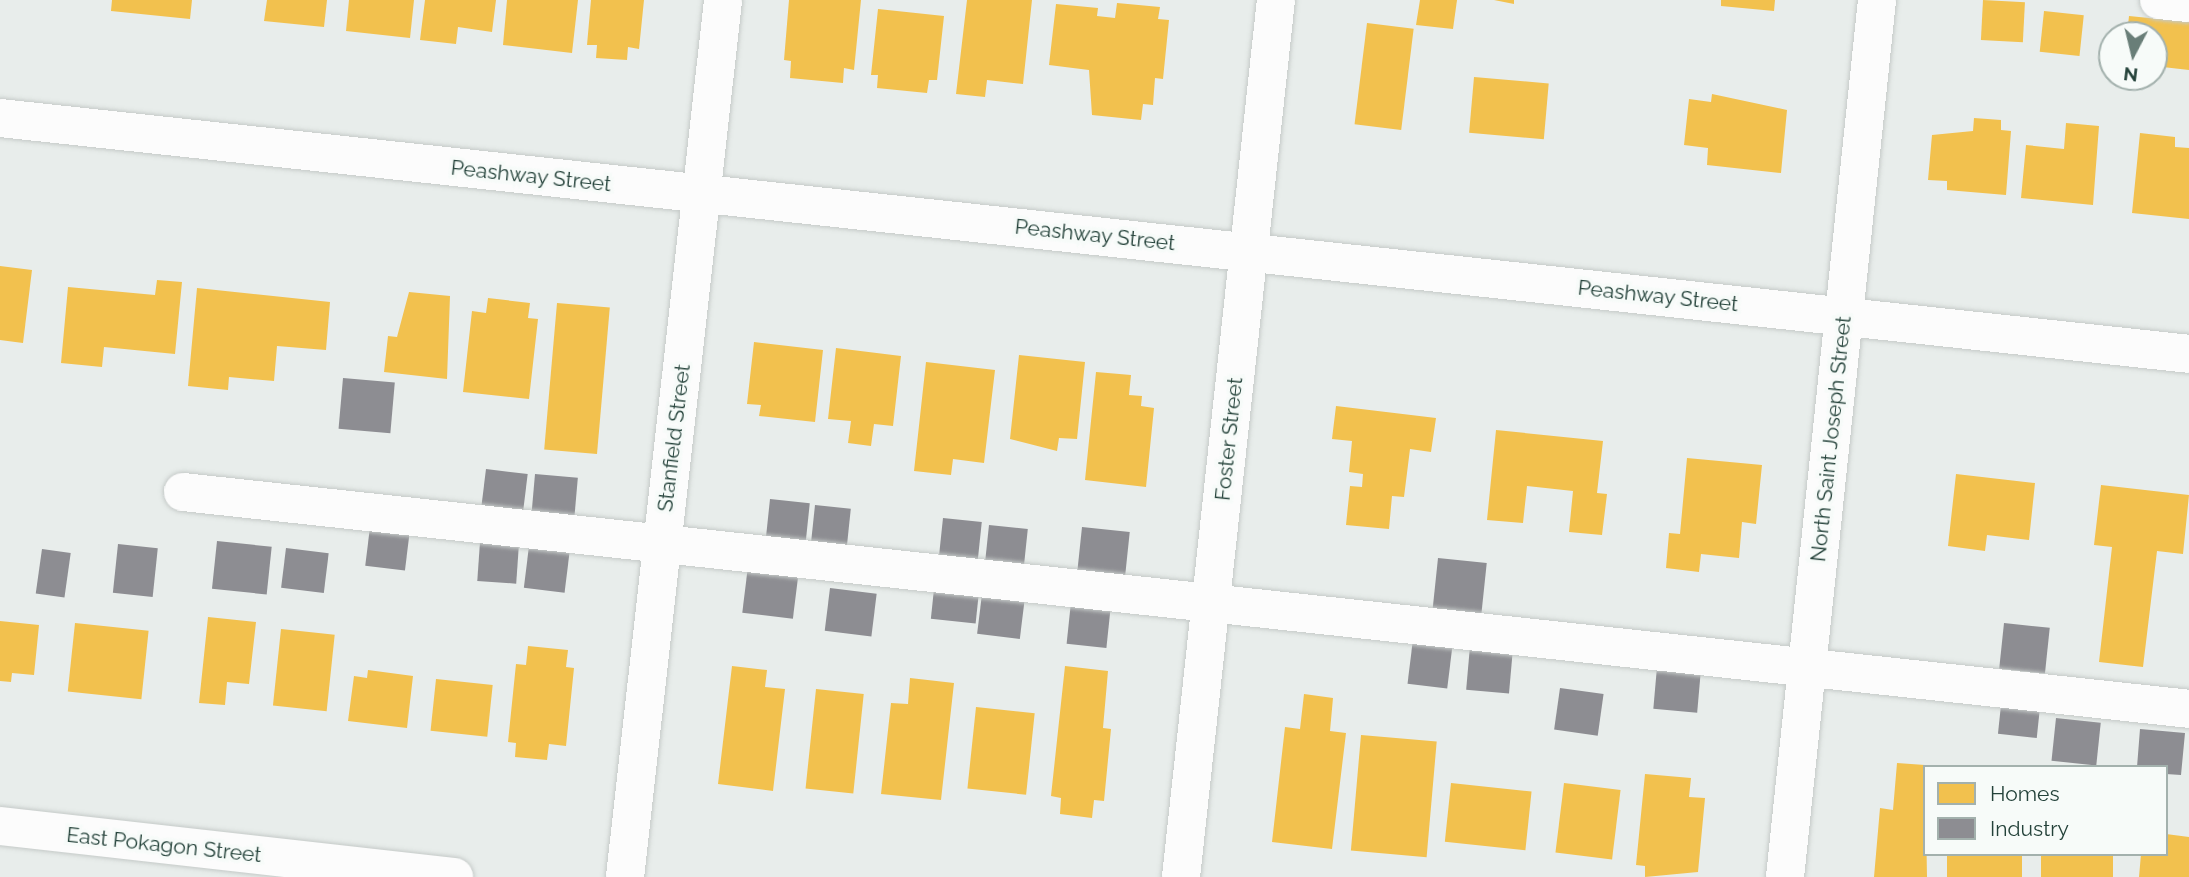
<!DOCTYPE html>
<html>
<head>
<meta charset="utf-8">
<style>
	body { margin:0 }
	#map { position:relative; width:2189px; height:877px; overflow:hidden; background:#e8edeb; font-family:Raleway,sans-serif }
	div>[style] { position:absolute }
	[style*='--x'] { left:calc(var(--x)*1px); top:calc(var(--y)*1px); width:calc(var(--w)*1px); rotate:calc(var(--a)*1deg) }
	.homes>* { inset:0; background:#f2c14e; transform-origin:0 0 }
	.industry>* { inset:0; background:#8d8d92; transform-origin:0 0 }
	.roads { filter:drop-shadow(0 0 2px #c5cac8) drop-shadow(0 0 2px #c5cac8) }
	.minor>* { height:38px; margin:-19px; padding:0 19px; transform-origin:19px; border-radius:19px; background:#fcfcfc }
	span { translate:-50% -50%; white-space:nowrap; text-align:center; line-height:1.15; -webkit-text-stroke:7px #f7fbf9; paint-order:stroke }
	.street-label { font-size:21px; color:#24423a }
	.legend { position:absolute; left:1923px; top:765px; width:245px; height:91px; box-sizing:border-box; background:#f7fbf9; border:2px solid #a3b1ad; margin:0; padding:9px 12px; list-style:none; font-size:21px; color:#24423a }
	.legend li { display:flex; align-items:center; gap:14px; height:35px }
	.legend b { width:35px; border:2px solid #a3b1ad }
	.north { position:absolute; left:2098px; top:21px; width:70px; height:70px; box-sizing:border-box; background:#f7fbf9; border:2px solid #a3b1ad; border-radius:50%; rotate:187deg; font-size:19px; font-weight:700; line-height:28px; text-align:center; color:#24423a }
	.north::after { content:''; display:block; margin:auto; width:24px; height:32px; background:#697e78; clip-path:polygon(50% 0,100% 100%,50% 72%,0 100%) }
</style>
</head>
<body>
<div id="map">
	<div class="homes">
		<div style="clip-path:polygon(112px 0,192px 0,190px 19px,111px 11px)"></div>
		<div style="clip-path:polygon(267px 0,327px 0,324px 27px,264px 21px)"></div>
		<div style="clip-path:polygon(349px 0,414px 0,410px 38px,346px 31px)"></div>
		<div style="clip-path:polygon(425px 0,496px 0,492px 32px,458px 27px,456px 44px,420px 40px)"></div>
		<div style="clip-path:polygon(507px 0,578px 0,572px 53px,503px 45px)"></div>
		<div style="clip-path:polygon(591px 0,644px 0,639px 49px,628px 47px,627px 60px,596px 58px,597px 45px,587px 45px)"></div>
		<div style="clip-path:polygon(789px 0,861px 0,854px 70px,844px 68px,843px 83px,790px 78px,791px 61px,784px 60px)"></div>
		<div style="clip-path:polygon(967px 0,1032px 0,1023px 84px,987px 80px,985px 97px,956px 94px)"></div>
		<div style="clip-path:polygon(1420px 0,1457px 0,1453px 29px,1416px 25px)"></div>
		<div style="clip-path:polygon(1494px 0,1514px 0,1514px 4px)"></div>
		<div style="clip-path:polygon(1721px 0,1775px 0,1774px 11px,1721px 6px)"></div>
		<div style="left:1983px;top:0;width:42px;height:40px;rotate:3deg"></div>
		<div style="clip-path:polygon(1117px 3px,1160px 7px,1158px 19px,1169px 20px,1163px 79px,1155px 78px,1153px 105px,1143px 104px,1141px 120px,1092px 115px,1089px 70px,1049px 65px,1056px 4px,1098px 8px,1097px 16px,1115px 18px)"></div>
		<div style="clip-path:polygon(878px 9px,944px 16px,937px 80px,929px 80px,927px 93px,877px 88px,878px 75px,871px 75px)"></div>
		<div style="left:2044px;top:11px;width:40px;height:41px;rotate:6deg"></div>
		<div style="clip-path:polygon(2129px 16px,2189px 22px,2189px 70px,2154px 66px,2154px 35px,2127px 35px)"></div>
		<div style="left:1367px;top:23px;width:47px;height:102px;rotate:7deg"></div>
		<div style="left:1474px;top:77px;width:75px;height:56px;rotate:5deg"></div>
		<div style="clip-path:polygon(1712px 94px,1787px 110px,1781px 173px,1707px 165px,1708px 148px,1684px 145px,1689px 99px,1711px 102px)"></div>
		<div style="clip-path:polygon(1974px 118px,2001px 120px,2001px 130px,2011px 131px,2006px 195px,1947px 190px,1947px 181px,1928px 180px,1932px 135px,1973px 131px)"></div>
		<div style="clip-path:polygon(2066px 123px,2099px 126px,2093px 205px,2021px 198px,2026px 145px,2064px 149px)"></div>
		<div style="clip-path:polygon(2140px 133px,2175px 137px,2175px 147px,2189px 148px,2189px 219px,2132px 213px)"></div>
		<div style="clip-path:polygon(0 266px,32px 270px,23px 343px,0 340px)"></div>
		<div style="clip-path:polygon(157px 280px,182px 282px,175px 354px,104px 347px,102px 367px,61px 363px,68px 287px,155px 295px)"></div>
		<div style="clip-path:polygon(197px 288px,330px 302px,326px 350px,277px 346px,274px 381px,229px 377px,228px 390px,188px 386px)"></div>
		<div style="clip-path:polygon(409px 292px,450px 296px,447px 379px,384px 372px,388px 336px,397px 337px)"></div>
		<div style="clip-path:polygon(488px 298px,530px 303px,528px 318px,538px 319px,529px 399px,463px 392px,472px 311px,486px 313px)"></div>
		<div style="left:557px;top:303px;width:53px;height:147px;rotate:5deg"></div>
		<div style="clip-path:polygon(754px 342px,823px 350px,815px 422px,759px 416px,761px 405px,747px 404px)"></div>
		<div style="clip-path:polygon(836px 348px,901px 356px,893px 426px,874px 424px,871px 446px,848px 443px,851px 421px,828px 419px)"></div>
		<div style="clip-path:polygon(1019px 355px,1085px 362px,1077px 439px,1059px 438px,1057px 451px,1010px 439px)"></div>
		<div style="clip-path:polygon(926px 362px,995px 370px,984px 463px,953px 459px,951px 475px,914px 471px)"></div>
		<div style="clip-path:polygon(1096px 372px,1131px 375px,1129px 395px,1142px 396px,1141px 406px,1154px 408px,1146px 487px,1085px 480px)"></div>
		<div style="clip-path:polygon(1336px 406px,1436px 418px,1431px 452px,1410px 449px,1404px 497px,1392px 496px,1389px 529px,1346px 525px,1350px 486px,1362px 487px,1363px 474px,1349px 472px,1352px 441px,1332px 439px)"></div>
		<div style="clip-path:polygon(1496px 430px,1603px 441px,1597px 493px,1607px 494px,1602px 535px,1569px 532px,1573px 491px,1527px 486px,1523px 523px,1487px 520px)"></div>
		<div style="clip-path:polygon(1687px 458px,1762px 465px,1756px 524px,1742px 522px,1739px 558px,1701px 554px,1699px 572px,1666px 568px,1669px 533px,1680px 534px)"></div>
		<div style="clip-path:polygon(1956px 474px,2035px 483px,2029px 540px,1987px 535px,1985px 551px,1948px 546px)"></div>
		<div style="clip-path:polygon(2101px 485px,2189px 495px,2183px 554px,2157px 551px,2143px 667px,2099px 662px,2112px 547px,2094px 545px)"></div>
		<div style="clip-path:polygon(208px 617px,256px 622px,249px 684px,227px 682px,225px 705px,199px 703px)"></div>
		<div style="clip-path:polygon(0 621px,39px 625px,34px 675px,12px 673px,11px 682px,0 681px)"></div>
		<div style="left:75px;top:623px;width:74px;height:69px;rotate:6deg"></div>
		<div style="left:281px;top:629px;width:54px;height:77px;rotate:6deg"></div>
		<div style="clip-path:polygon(528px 646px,568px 650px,566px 667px,574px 668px,566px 746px,549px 744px,547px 760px,515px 757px,516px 743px,508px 742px,516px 664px,526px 665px)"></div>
		<div style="clip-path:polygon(732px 666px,767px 670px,765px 687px,785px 689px,773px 791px,718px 784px)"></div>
		<div style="clip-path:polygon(1065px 666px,1108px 671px,1103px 728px,1111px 729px,1104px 801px,1094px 800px,1092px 818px,1060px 814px,1061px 798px,1051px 796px)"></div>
		<div style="clip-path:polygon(368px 670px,413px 676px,407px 728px,348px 721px,354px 676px,367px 678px)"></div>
		<div style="clip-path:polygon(910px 678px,954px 683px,941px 800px,881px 794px,891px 703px,908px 704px)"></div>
		<div style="left:436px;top:679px;width:57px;height:52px;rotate:6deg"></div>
		<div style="left:816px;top:689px;width:48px;height:100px;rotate:6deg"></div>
		<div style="clip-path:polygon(1304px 694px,1333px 698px,1330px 731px,1346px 733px,1332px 849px,1272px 842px,1285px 727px,1300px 729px)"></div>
		<div style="left:976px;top:707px;width:59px;height:82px;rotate:6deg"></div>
		<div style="left:1361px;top:735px;width:76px;height:116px;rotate:5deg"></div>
		<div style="clip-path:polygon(1897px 763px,1925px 765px,1927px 877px,1874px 877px,1880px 808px,1893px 810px)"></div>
		<div style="clip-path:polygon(1645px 774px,1691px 778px,1689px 797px,1705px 798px,1698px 872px,1645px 877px,1645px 866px,1636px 865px)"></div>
		<div style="left:1451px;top:783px;width:81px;height:59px;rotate:6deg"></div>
		<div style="left:1564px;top:783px;width:57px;height:70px;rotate:7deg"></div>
		<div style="clip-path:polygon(2166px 834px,2189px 837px,2189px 877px,2139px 877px,2141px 854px,2166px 854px)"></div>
		<div style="left:1947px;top:854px;width:75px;height:23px"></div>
		<div style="left:2041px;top:854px;width:72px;height:23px"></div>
	</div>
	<div class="industry">
		<div style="left:343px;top:378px;width:52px;height:51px;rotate:5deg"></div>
		<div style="left:486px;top:469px;width:42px;height:44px;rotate:7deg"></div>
		<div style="left:535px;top:474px;width:43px;height:43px;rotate:5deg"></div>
		<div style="left:770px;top:499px;width:40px;height:43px;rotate:6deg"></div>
		<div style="left:815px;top:505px;width:36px;height:43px;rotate:6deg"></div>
		<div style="left:943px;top:518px;width:39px;height:38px;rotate:6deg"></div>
		<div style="left:989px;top:525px;width:39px;height:36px;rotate:6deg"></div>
		<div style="left:370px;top:527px;width:40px;height:39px;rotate:7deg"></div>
		<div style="left:1082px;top:527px;width:48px;height:49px;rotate:6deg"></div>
		<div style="left:217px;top:541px;width:55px;height:48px;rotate:6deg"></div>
		<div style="left:480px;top:542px;width:39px;height:39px;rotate:4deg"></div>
		<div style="left:118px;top:544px;width:40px;height:49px;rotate:6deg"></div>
		<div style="left:529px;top:546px;width:41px;height:42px;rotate:7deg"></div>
		<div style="left:286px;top:548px;width:43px;height:40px;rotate:7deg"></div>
		<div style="left:42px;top:549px;width:29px;height:45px;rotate:8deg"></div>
		<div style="left:1438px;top:558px;width:49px;height:56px;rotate:6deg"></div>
		<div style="left:748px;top:566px;width:51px;height:47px;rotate:7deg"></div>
		<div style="left:830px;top:588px;width:47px;height:43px;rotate:7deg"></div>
		<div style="left:934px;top:589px;width:45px;height:30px;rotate:6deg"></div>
		<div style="left:982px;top:594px;width:43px;height:40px;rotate:7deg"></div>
		<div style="left:1071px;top:602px;width:40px;height:42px;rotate:6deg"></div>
		<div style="left:2004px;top:623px;width:46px;height:46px;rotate:6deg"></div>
		<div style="left:1413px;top:639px;width:40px;height:45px;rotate:7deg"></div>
		<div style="left:1470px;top:646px;width:43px;height:44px;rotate:5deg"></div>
		<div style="left:1657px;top:667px;width:44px;height:42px;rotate:5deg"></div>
		<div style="left:1560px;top:688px;width:44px;height:42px;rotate:8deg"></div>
		<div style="left:2001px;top:705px;width:39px;height:29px;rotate:6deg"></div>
		<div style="left:2056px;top:718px;width:45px;height:43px;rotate:6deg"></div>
		<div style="clip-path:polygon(2140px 729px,2185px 733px,2181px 775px,2166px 774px,2166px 767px,2137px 767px)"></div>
	</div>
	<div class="roads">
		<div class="minor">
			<div style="--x:2159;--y:0;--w:30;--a:6"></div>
			<div style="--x:0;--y:118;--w:2202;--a:6.15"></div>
			<div style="--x:183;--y:492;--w:2018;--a:6.17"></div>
			<div style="--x:0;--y:826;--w:457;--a:6.4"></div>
			<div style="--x:625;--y:877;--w:882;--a:-83.62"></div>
			<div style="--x:1181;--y:877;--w:882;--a:-83.82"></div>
			<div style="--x:1785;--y:877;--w:882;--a:-84.01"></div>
		</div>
	</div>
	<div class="street-label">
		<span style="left:531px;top:176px;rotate:6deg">Peashway Street</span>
		<span style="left:1095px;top:235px;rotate:6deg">Peashway Street</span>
		<span style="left:1658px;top:296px;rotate:6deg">Peashway Street</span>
		<span style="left:674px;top:438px;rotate:-83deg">Stanfield Street</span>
		<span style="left:1229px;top:439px;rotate:-84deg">Foster Street</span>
		<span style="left:1831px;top:439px;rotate:-84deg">North Saint Joseph Street</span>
		<span style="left:164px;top:845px;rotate:6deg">East Pokagon Street</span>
	</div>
	<ul class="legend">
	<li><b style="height:19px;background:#f2c14e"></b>Homes</li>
	<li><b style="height:19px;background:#8d8d92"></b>Industry</li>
	</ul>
	<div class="north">N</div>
</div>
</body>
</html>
